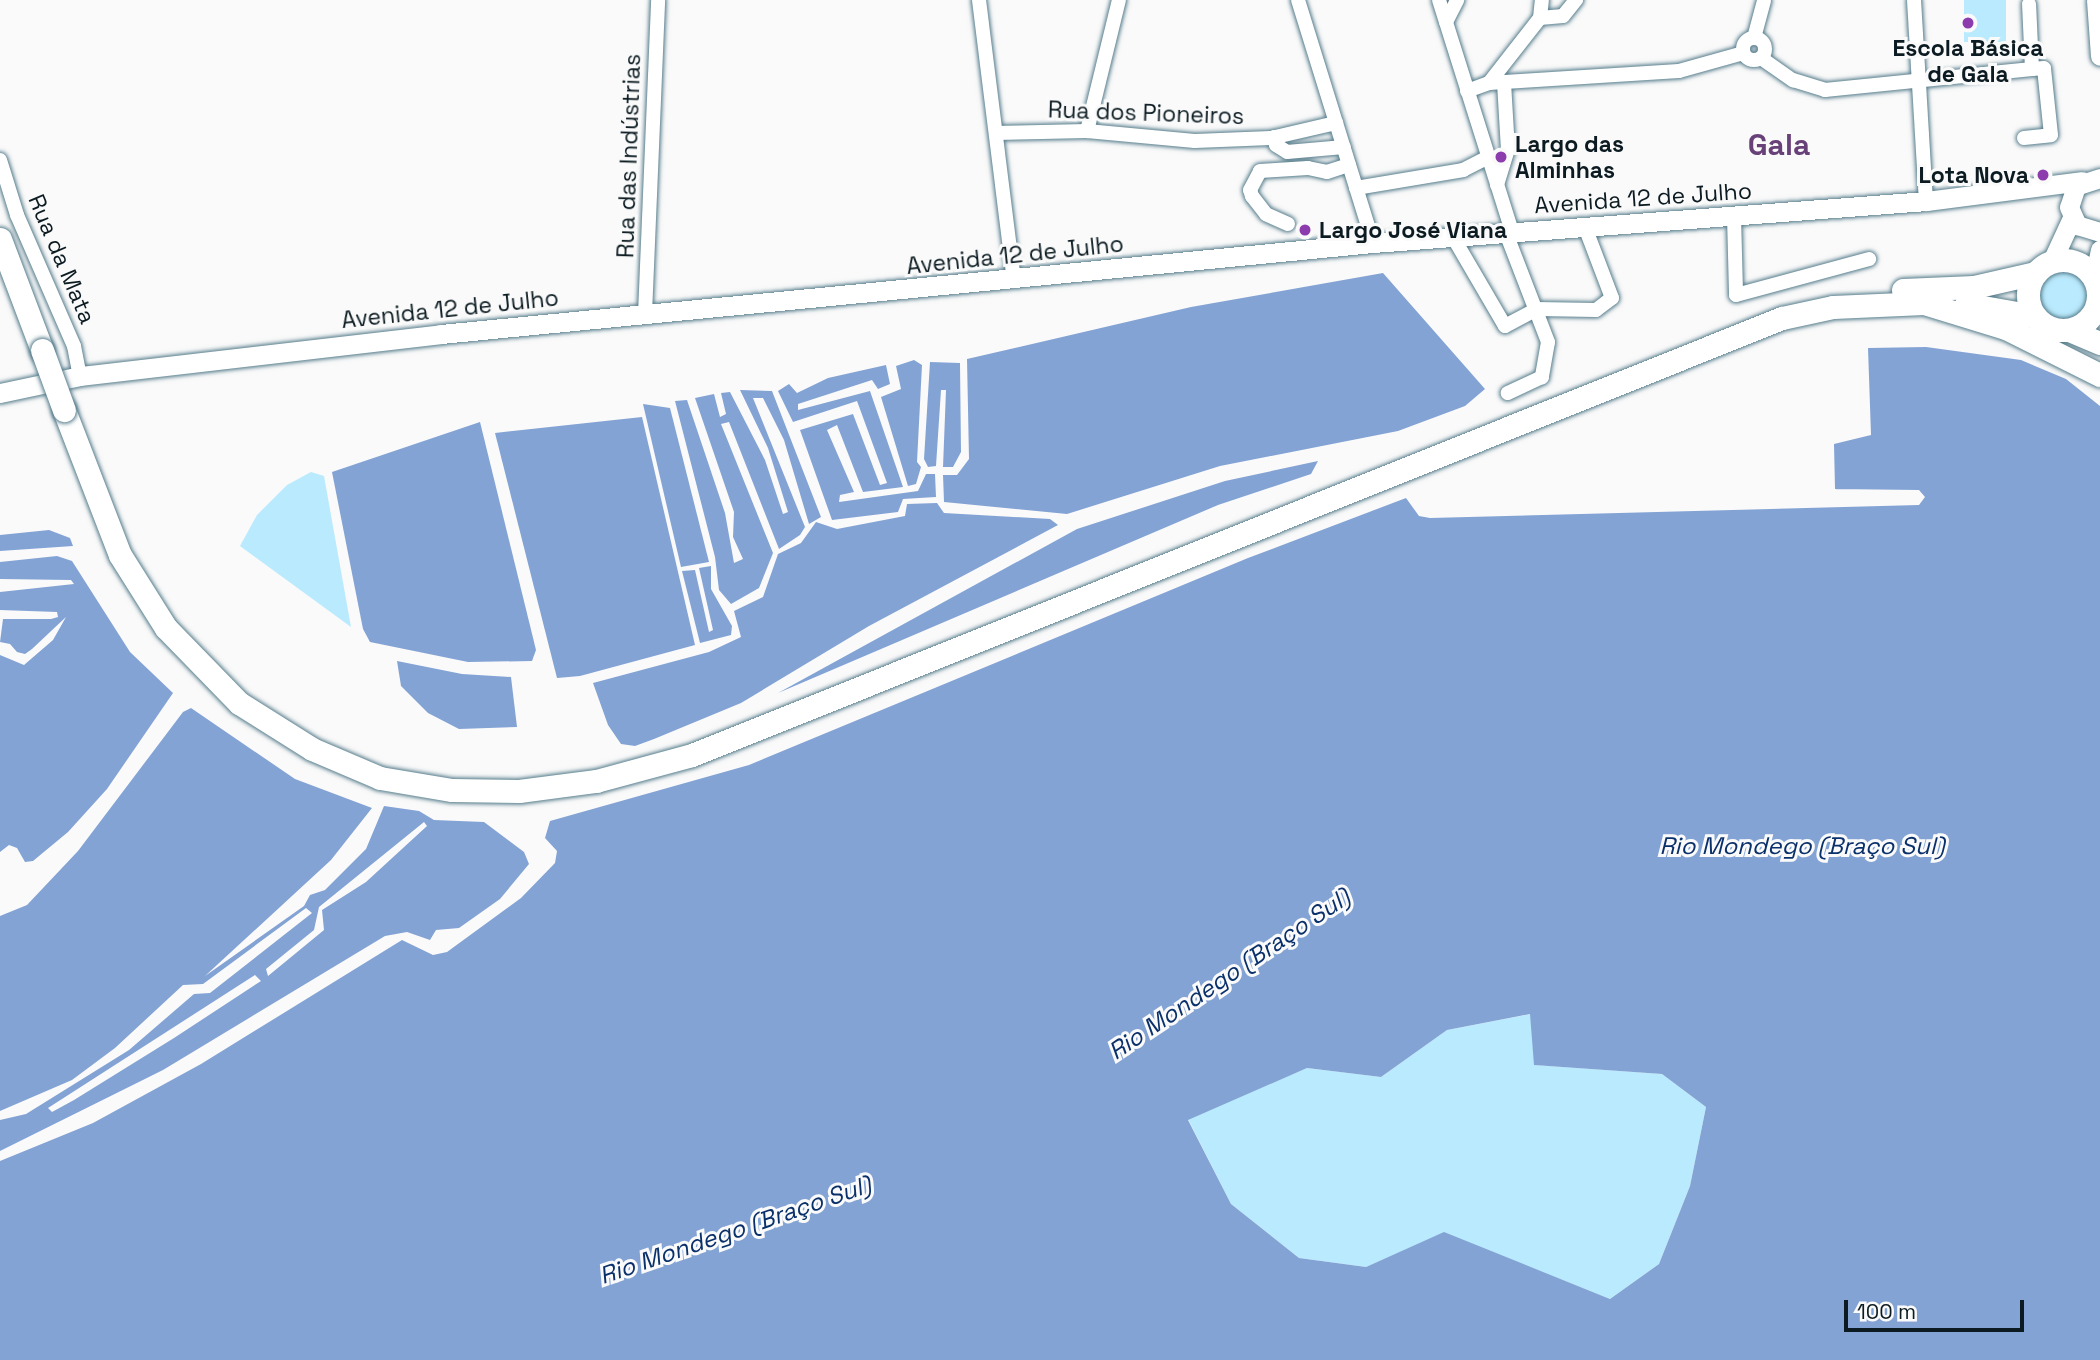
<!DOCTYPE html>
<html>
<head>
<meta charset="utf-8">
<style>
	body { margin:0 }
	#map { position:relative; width:2100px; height:1360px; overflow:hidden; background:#fafafa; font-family:"Space Grotesk",sans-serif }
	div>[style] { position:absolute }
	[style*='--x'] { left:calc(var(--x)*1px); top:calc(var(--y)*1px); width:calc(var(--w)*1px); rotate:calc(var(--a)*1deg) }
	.green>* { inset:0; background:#baeafd; transform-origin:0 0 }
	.round { border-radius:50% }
	.water>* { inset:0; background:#83a3d5 }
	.roads { filter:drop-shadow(0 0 2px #567d8c) drop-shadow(0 0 2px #567d8c) }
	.street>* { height:14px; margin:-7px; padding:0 7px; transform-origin:7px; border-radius:7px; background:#fff }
	.street>.ring { margin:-7px; padding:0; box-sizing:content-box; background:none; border:14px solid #fff; border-radius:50% }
	.secondary>* { height:19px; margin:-9.5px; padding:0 9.5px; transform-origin:9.5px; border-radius:9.5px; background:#fff }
	.primary>* { height:23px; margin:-11.5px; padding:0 11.5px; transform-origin:11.5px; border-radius:11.5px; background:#fff }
	.primary>.ring { margin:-11.5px; padding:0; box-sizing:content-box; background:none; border:23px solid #fff; border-radius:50% }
	.bridges { filter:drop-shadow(0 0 2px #567d8c) drop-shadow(0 0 2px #567d8c) }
	.primary-bridge>* { height:23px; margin:-11.5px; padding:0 11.5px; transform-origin:11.5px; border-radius:11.5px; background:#fff }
	.dots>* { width:19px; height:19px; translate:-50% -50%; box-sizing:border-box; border:4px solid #fafafa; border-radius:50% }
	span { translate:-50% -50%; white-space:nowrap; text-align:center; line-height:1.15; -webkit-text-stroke:6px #fafafa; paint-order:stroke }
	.poi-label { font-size:23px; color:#0b1b21; font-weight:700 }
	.left { translate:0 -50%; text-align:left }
	.right { translate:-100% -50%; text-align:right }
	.street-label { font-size:23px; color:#0b1b21 }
	.water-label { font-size:24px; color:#0a306b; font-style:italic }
	.district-label { font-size:30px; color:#684179; font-weight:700 }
	.scale { position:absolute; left:1844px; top:1300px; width:180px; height:32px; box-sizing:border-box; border:4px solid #0b1b21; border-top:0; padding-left:9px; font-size:21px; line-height:24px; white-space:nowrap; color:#0b1b21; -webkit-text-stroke:5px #fafafa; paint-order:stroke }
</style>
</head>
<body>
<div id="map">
	<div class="green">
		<div style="left:1964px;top:0;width:42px;height:42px"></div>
		<div class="round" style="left:2035px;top:268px;width:54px;height:54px"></div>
		<div style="clip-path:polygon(311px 472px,324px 476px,351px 627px,240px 546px,257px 515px,287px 485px)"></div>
		<div style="clip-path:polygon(1531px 1014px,1535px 1065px,1662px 1074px,1706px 1107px,1690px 1186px,1659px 1264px,1610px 1299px,1444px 1233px,1366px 1267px,1299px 1258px,1231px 1204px,1188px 1119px,1307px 1068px,1381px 1077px,1447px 1030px)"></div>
	</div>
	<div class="water">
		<div style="clip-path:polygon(1383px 273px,1485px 389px,1465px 406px,1398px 431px,1220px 466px,1067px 514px,944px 502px,943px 475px,957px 475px,969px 459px,967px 359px,1191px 307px)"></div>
		<div style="clip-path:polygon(evenodd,1926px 347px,2021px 360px,2066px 379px,2100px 406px,2100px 1360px,0 1360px,0 1161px,93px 1123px,201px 1064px,402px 940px,433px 955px,447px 952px,521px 898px,555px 863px,557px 851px,545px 838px,550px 821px,749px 765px,1248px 558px,1406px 498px,1419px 516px,1430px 518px,1919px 505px,1925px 497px,1919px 490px,1835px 489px,1834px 444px,1871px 435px,1868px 348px,1926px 347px,1530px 1014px,1534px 1065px,1662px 1074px,1706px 1107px,1690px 1186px,1659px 1264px,1610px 1299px,1444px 1232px,1366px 1267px,1299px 1258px,1231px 1204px,1188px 1120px,1307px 1068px,1381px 1077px,1447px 1030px,1530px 1014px)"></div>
		<div style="clip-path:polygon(914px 360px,922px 365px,917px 462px,921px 467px,916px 484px,908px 486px,881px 397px,901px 389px,896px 366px)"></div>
		<div style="clip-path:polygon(930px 362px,960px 363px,961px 452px,953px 467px,943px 467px,946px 390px,941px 390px,936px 466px,928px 467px,924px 459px)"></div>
		<div style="clip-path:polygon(886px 365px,890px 384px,878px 389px,872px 380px,798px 404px,798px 410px,870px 391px,903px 487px,863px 492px,837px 425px,827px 430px,854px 492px,840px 495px,839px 502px,918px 491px,926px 474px,935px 474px,936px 497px,903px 499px,898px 512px,832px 520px,800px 430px,853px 414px,880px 485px,887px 483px,857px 401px,793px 422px,778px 391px,789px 384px,797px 393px,828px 378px)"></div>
		<div style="clip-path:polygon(740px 390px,772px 391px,821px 517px,809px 524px,784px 440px,763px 398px,753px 398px,805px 527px,800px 535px,779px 549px,729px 422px,721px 424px,773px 553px,759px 588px,731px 604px,719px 590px,715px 557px,675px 401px,687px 400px,725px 513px,734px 563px,743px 559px,733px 537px,734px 512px,695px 398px,714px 394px,720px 417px,726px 414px,721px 393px,730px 392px,765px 460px,783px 514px,788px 512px,768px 448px)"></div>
		<div style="clip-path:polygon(643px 404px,670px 408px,709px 562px,681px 567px)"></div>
		<div style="clip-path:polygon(642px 417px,695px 645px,580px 676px,557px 678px,495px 433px)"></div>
		<div style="clip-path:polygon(480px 422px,536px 650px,532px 661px,468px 662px,370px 642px,363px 629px,332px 472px)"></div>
		<div style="clip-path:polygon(1318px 461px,1311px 474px,1218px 505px,778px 693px,1077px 529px,1225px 481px)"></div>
		<div style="clip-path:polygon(937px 503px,944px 513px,1050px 519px,1058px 525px,869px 626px,741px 703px,654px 739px,635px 746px,621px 744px,608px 725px,593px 683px,709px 652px,741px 637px,734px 611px,763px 597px,778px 554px,801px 543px,816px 522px,837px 529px,905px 516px,907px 504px)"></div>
		<div style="clip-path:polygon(49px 530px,70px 538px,73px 546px,0 551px,0 535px)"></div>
		<div style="clip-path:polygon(57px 556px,72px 561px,130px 652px,173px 693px,107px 789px,68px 832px,33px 861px,25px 862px,17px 848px,9px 845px,0 852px,0 655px,24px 665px,53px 640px,66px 617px,32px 649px,25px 654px,17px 652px,10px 644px,0 642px,3px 619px,51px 619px,58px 617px,57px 612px,0 610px,0 592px,74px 584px,71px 580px,0 579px,0 562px)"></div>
		<div style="clip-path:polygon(711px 566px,711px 589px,732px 626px,731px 635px,700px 643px,682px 571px,695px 570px,709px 632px,713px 630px,699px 568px)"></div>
		<div style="clip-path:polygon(397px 661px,462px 674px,511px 677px,517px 727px,459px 729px,428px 713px,401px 686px)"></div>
		<div style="clip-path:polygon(evenodd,191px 708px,295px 779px,372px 808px,331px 860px,205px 976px,304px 906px,310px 895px,325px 890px,366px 849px,384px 806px,419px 811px,434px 820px,484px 822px,524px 852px,529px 864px,500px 899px,459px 928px,436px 930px,430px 940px,407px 932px,385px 936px,163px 1070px,0 1151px,0 1120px,26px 1114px,129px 1050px,194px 994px,210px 993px,312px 913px,306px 908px,203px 984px,183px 985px,115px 1048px,72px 1080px,0 1111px,0 916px,27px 905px,78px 851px,183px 712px,191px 708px,424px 822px,427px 826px,366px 882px,322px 910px,324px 930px,268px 976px,266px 969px,314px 930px,319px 907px,424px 822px,191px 708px,255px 975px,261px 981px,174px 1038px,74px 1100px,52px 1112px,48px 1108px,255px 975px)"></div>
	</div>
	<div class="roads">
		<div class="street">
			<div style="--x:979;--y:0;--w:283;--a:82.9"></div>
			<div style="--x:1298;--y:0;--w:254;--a:72.8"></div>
			<div style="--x:1439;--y:0;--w:243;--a:72.5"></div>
			<div style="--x:1914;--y:0;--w:201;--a:86.6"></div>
			<div style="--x:1540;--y:18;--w:18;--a:-84"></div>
			<div style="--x:1446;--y:22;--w:25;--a:-63"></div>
			<div class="ring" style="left:1743px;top:38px;width:8px;height:8px"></div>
			<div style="--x:1754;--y:38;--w:39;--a:-75"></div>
			<div style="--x:1761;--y:58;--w:39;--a:35"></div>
			<div style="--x:1793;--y:80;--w:34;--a:17"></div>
			<div style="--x:1825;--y:90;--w:208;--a:-5.8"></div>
			<div style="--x:1489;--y:83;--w:83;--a:-51.9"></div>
			<div style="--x:1540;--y:18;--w:23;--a:-5"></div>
			<div style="--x:1563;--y:16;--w:21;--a:-51"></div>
			<div style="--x:1467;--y:91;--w:23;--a:-20"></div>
			<div style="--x:1489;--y:83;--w:190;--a:-3.6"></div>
			<div style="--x:1679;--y:71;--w:66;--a:-15.7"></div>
			<div style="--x:1087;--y:131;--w:135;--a:-76.3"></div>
			<div style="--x:996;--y:133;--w:91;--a:-1.3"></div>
			<div style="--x:1087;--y:131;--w:108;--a:5.3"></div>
			<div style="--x:1195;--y:141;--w:76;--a:-2.3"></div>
			<div style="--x:1271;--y:138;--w:67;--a:-13"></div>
			<div style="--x:1274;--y:137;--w:8;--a:76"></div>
			<div style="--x:1276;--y:145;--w:13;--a:32"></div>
			<div style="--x:1287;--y:152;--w:57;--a:-5"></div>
			<div style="--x:2024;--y:138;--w:27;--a:-6"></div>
			<div style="--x:2051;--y:135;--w:67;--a:-96"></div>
			<div style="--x:2044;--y:68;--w:12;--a:175"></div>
			<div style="--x:2032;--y:69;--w:65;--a:-92.6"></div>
			<div style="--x:0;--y:160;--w:58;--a:72.8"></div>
			<div style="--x:17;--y:215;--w:143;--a:66.5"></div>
			<div style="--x:74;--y:346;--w:31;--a:79"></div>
			<div style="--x:1497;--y:185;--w:37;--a:-73"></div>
			<div style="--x:1508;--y:150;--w:67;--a:-93.4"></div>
			<div style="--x:1356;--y:188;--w:109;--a:-9.5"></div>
			<div style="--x:1463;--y:170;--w:28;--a:-27"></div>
			<div style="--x:1734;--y:216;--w:79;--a:88.5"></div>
			<div style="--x:1736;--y:295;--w:138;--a:-15.1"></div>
			<div style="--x:1288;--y:224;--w:24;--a:-156"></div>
			<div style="--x:1266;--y:214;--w:23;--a:-128"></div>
			<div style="--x:1252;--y:196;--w:6;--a:-108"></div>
			<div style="--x:1250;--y:190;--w:21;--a:-62"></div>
			<div style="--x:1260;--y:171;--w:48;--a:-3.6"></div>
			<div style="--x:1308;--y:168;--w:19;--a:12"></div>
			<div style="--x:1327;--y:172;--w:23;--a:-18"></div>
			<div style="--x:1506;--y:233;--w:117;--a:68.9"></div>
			<div style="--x:1548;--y:342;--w:36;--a:100"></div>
			<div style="--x:1542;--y:377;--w:38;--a:155"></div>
			<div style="--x:1453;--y:237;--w:103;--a:59.7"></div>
			<div style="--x:1505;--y:326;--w:36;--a:-28"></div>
			<div style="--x:1537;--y:309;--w:59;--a:1"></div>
			<div style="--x:1596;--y:310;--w:20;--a:-37"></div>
			<div style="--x:1612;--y:298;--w:76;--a:-110.8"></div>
			<div style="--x:645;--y:314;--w:314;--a:-87.6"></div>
		</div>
		<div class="secondary">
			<div style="--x:2096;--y:0;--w:56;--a:85.9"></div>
			<div style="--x:2100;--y:178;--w:25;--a:162"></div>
			<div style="--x:2076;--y:186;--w:22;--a:108"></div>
			<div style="--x:2069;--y:207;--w:20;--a:66"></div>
			<div style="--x:2077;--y:225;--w:24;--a:17"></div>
			<div style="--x:2052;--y:261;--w:47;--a:-65.1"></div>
			<div style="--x:2094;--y:278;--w:29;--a:-78"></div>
			<div style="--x:0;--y:393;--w:82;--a:-12"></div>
			<div style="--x:80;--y:376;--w:363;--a:-6.6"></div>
			<div style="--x:441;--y:334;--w:936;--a:-5.58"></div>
			<div style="--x:1373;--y:243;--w:555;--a:-4.34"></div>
			<div style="--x:1926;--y:201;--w:157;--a:-7.3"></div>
		</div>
		<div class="primary">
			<div style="--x:0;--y:239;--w:119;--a:69.3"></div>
			<div class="ring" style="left:2028px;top:260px;width:47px;height:47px"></div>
			<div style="--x:1903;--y:290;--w:71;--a:-2.4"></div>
			<div style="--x:1974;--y:287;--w:63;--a:-12.9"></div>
			<div style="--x:1966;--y:304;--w:69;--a:10"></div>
			<div style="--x:2069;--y:330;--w:34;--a:23"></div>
			<div style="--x:64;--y:410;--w:155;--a:68.9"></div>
			<div style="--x:120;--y:555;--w:86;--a:57.8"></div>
			<div style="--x:166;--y:628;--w:105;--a:45.8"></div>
			<div style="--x:239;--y:703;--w:86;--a:32.2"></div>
			<div style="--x:312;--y:749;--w:74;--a:23.1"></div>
			<div style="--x:380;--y:778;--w:73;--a:9.5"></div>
			<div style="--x:452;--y:790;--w:67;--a:0.9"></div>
			<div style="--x:519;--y:791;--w:78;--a:-7.4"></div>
			<div style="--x:596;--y:781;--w:99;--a:-15.2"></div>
			<div style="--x:692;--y:755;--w:1174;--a:-21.85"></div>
			<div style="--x:1782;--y:318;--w:52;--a:-12.2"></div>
			<div style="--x:1833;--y:307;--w:91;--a:-2.5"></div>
			<div style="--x:1924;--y:303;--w:86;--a:17"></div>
			<div style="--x:2006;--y:328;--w:105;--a:26.6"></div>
		</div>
	</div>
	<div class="bridges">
		<div class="primary-bridge">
			<div style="--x:42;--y:350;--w:64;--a:69.9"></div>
		</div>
	</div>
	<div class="dots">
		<div style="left:1968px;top:23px;background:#8c3cac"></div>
		<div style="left:1501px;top:157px;background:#8c3cac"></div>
		<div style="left:2043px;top:175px;background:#8c3cac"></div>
		<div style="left:1305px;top:230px;background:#8c3cac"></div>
	</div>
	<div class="poi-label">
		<span style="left:1968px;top:61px">Escola Básica<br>de Gala</span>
		<span class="left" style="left:1515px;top:157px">Largo das<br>Alminhas</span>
		<span class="right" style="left:2029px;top:175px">Lota Nova</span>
		<span class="left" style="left:1319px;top:230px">Largo José Viana</span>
	</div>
	<div class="street-label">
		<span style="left:1146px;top:113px;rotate:2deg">Rua dos Pioneiros</span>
		<span style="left:629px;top:156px;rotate:-88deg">Rua das Indústrias</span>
		<span style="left:1643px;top:198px;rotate:-4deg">Avenida 12 de Julho</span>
		<span style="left:1015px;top:255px;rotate:-6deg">Avenida 12 de Julho</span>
		<span style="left:62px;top:259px;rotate:67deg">Rua da Mata</span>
		<span style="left:450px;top:309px;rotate:-6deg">Avenida 12 de Julho</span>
	</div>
	<div class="water-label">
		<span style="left:1802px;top:846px">Rio Mondego (Braço Sul)</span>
		<span style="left:1229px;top:974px;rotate:-34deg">Rio Mondego (Braço Sul)</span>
		<span style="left:735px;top:1230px;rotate:-19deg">Rio Mondego (Braço Sul)</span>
	</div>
	<div class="district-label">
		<span style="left:1779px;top:145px">Gala</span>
	</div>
	<div class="scale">100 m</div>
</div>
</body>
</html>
